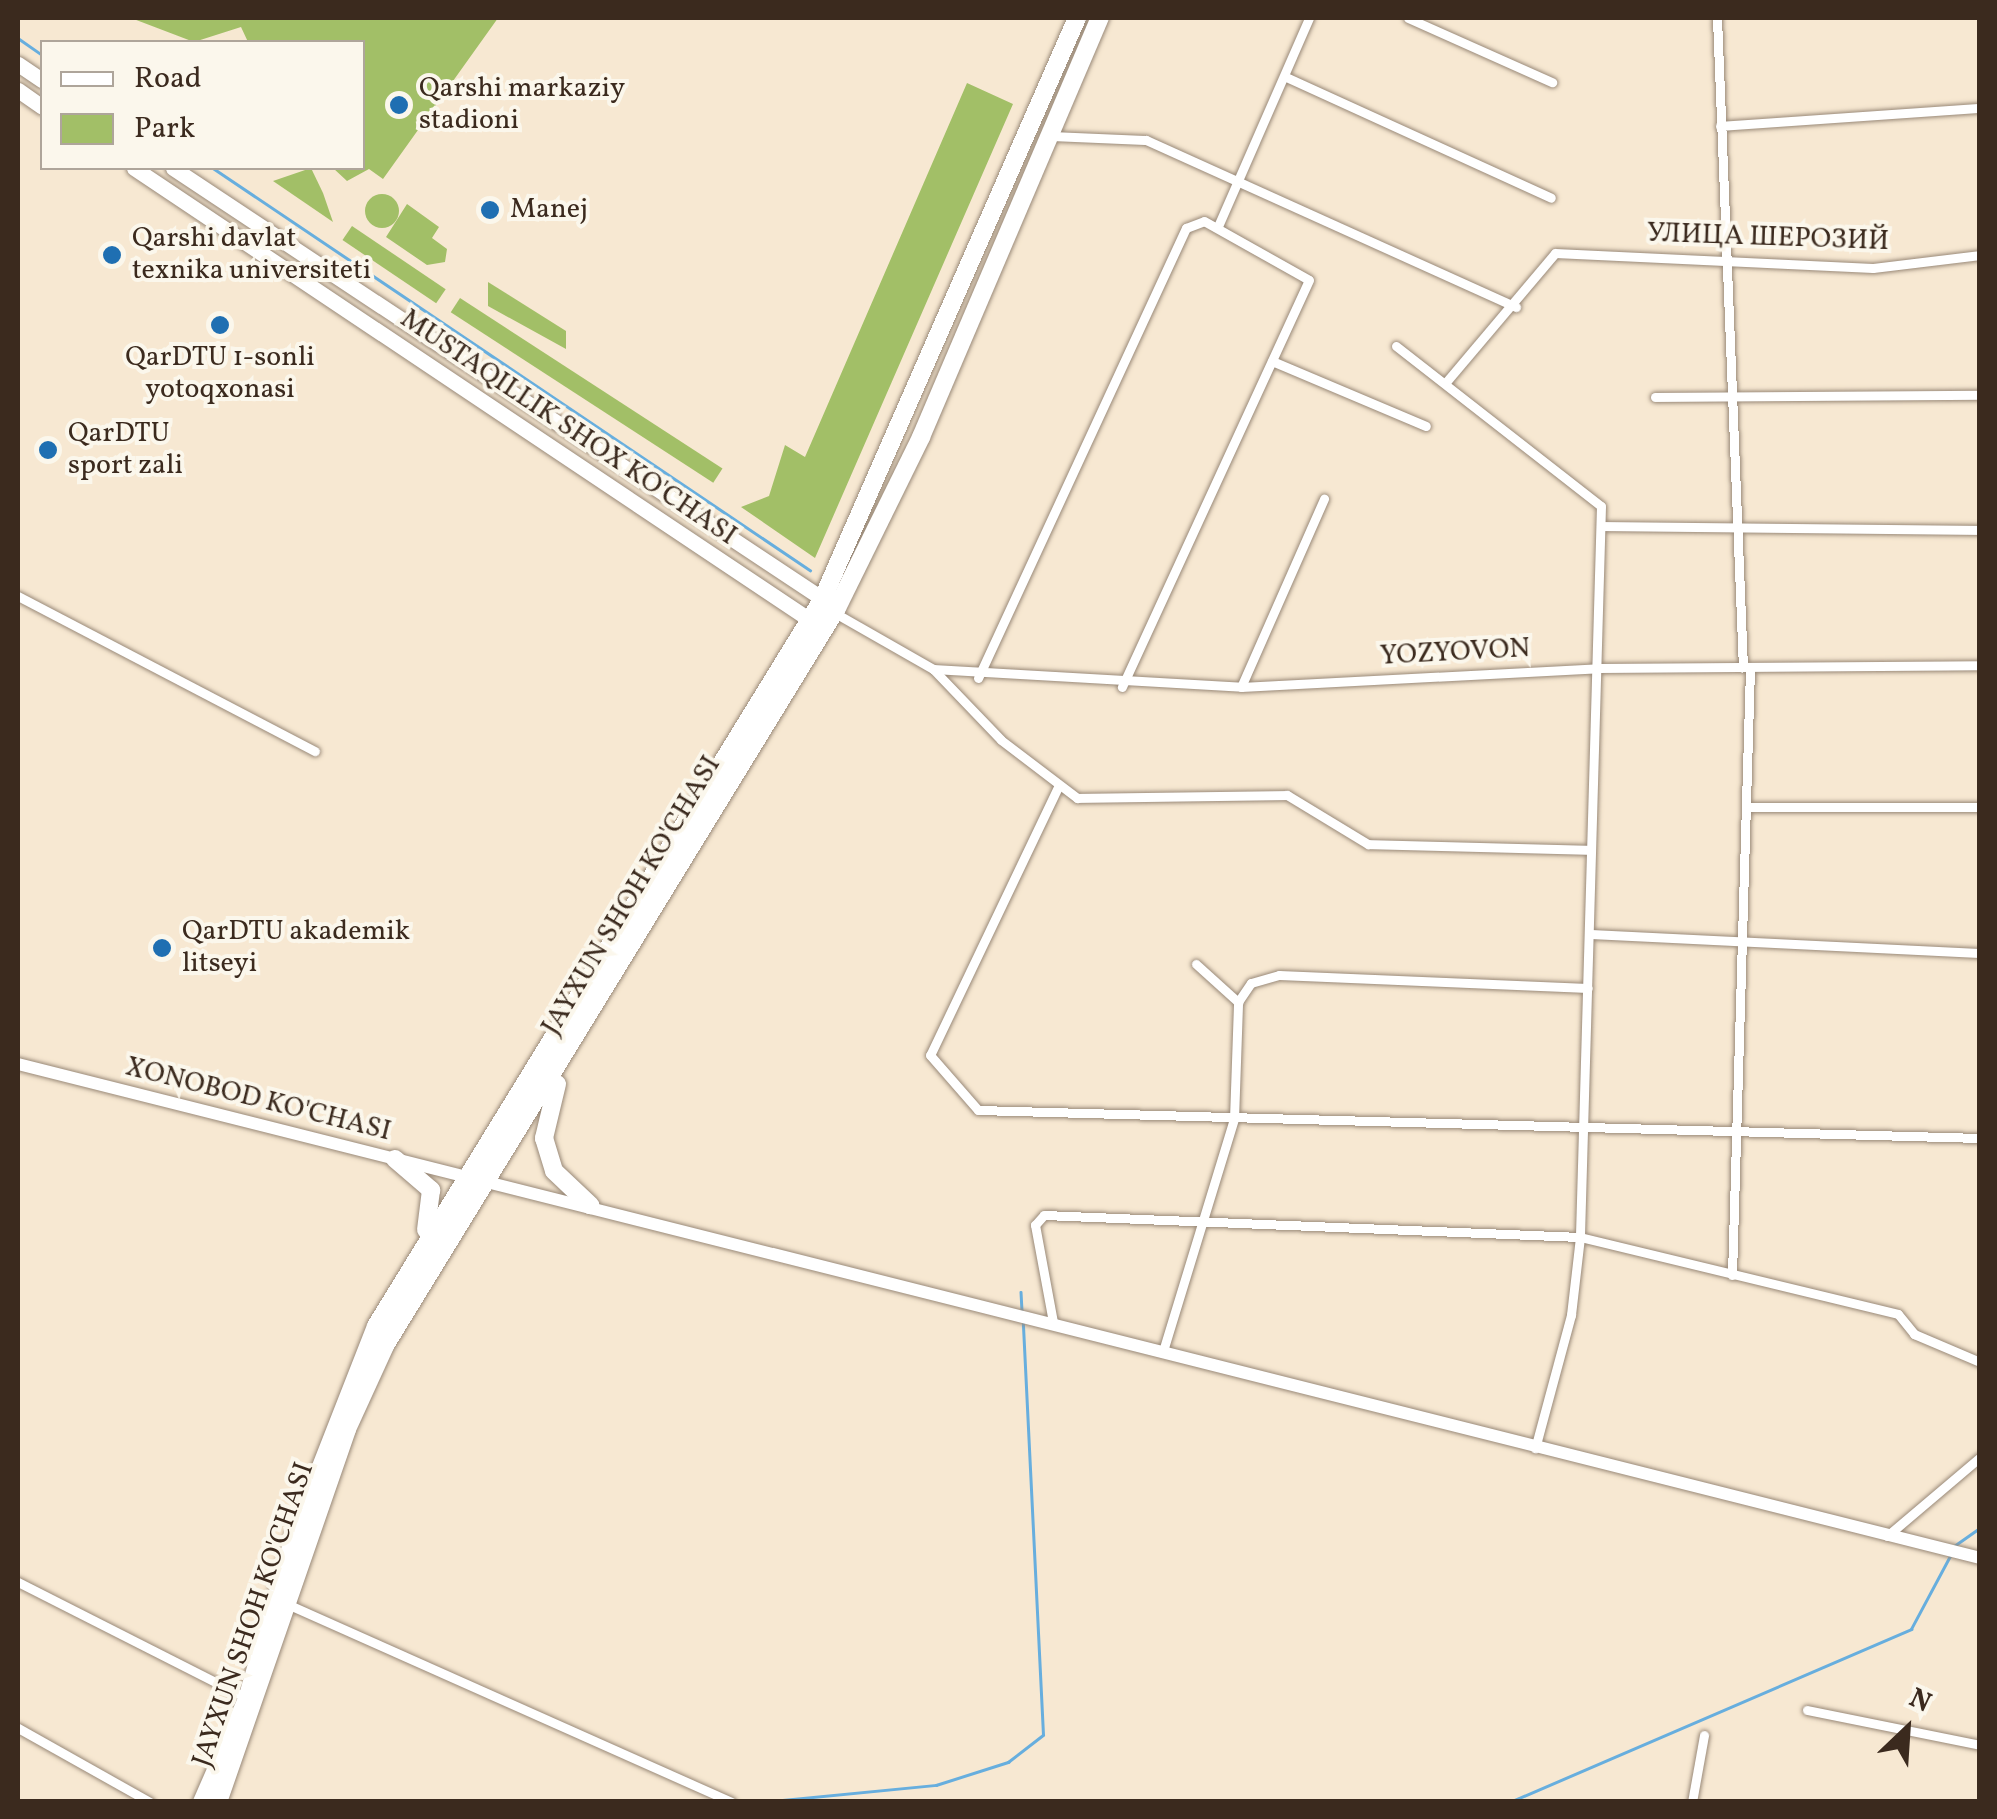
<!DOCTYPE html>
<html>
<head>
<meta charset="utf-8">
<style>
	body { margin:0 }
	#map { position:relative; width:1997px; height:1819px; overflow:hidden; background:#f7e8d2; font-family:Vollkorn,serif }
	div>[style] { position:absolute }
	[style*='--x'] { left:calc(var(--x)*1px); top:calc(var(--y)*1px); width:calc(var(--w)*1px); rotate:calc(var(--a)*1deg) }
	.green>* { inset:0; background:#a2bf67; transform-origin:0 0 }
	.round { border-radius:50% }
	.stream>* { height:2.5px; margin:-1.25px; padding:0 1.25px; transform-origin:1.25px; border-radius:1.25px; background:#67aede }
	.roads { filter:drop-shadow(0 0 2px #998978) drop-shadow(0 0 2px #998978) }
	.street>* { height:9px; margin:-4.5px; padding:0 4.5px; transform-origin:4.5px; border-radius:4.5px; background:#fff }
	.secondary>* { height:12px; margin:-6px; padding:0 6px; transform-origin:6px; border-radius:6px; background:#fff }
	.primary>* { height:15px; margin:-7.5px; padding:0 7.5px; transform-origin:7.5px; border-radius:7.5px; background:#fff }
	.highway>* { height:18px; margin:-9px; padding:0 9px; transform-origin:9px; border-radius:9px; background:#fff }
	.dots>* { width:28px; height:28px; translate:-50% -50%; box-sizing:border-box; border:5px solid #fbf7ec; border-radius:50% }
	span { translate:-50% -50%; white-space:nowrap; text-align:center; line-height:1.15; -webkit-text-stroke:8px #fbf7ec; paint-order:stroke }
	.poi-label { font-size:28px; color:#3b2a1e }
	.left { translate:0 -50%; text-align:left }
	.street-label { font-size:28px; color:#3b2a1e }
	.frame { position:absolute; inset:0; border:20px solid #3b2a1e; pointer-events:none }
	.legend { position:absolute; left:40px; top:40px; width:325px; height:130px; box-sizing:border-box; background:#fbf7ec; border:2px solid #aea59a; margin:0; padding:12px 18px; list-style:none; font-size:30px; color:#3b2a1e }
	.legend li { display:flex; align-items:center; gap:20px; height:50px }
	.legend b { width:50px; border:2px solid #aea59a }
	.north { position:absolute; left:1857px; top:1679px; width:100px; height:100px; -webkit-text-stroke:8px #fbf7ec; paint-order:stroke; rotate:25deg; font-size:28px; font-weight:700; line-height:40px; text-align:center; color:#3b2a1e }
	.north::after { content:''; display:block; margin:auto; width:35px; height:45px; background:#3b2a1e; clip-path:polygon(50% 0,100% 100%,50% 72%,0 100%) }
</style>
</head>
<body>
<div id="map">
	<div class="green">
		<div style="clip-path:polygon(131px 18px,498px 18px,383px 179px,369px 169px,347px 181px,333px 168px,362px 168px,362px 42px,248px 42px,241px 27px,194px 42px)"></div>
		<div style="clip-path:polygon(967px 83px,1013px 104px,815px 558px,741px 507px,769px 496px,785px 445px,805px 457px)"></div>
		<div style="clip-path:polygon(311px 168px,323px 193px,333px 222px,273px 181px)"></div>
		<div class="round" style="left:365px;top:194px;width:34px;height:34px"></div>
		<div style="clip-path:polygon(407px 204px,439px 227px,432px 238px,447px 249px,445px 262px,427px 265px,386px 237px)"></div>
		<div style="left:352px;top:226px;width:113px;height:17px;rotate:34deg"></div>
		<div style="clip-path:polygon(488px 282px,566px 331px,566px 349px,488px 306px)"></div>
		<div style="left:460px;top:298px;width:313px;height:17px;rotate:33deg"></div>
	</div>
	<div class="stream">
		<div style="--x:18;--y:38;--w:29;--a:35"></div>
		<div style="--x:213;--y:168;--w:720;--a:33.96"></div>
		<div style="--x:1021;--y:1292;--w:18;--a:87"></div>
		<div style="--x:1954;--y:1546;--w:32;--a:-35"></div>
		<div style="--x:762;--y:1802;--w:175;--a:-5.6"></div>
		<div style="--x:936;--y:1785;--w:76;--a:-17.7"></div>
		<div style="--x:1008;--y:1762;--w:44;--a:-37.6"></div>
		<div style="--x:1043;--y:1735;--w:412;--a:-92.8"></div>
		<div style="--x:1510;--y:1802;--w:437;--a:-23.3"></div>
		<div style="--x:1911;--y:1629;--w:85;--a:-61.9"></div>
	</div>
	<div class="roads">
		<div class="street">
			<div style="--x:1408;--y:18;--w:158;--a:24"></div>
			<div style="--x:1717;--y:18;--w:650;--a:87.71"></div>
			<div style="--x:1286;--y:77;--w:291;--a:24.5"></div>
			<div style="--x:1720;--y:126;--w:261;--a:-4"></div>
			<div style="--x:1050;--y:136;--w:96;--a:2.4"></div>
			<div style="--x:1146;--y:140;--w:406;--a:24.3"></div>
			<div style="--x:1219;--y:224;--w:225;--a:-66.4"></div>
			<div style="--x:1396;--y:346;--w:260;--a:38"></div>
			<div style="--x:1601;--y:506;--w:731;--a:91.65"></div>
			<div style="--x:1580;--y:1237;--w:79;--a:96.6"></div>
			<div style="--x:1571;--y:1315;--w:138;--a:105.1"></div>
			<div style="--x:1272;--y:361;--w:167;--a:22.9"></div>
			<div style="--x:1447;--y:381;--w:167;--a:-49.8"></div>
			<div style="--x:1555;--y:253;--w:318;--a:2.7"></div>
			<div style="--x:1873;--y:268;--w:108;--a:-6.9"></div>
			<div style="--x:1655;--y:397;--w:325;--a:-0.4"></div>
			<div style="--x:1603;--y:526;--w:377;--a:0.6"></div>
			<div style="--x:18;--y:596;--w:335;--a:27.6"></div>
			<div style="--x:835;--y:613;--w:113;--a:29.7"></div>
			<div style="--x:933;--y:669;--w:98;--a:46.2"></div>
			<div style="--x:1001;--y:740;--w:96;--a:37.3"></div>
			<div style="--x:1077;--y:798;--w:210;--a:-0.8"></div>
			<div style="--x:1287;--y:795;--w:95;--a:31.2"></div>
			<div style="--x:1368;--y:844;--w:223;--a:1.5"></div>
			<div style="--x:933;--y:669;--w:309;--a:3.3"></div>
			<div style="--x:1241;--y:687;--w:358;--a:-3"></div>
			<div style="--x:1598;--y:668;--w:382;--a:-0.4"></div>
			<div style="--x:978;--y:678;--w:496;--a:-65.2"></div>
			<div style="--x:1186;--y:228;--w:19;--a:-21"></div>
			<div style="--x:1204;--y:221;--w:120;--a:29.3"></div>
			<div style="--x:1309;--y:280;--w:448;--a:114.7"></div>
			<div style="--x:1241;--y:687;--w:206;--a:-66.2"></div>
			<div style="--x:1058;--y:787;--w:297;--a:115.5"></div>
			<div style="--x:930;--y:1055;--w:73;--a:48.9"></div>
			<div style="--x:978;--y:1110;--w:1002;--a:1.6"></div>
			<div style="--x:1750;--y:807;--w:230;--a:0"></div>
			<div style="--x:1590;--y:934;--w:390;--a:2.8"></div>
			<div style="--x:1196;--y:964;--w:57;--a:42.1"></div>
			<div style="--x:1732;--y:1275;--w:608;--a:-88.3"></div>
			<div style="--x:1053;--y:1322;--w:99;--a:-100.5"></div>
			<div style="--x:1035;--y:1225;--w:13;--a:-48"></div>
			<div style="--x:1044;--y:1215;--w:536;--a:2.35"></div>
			<div style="--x:1580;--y:1237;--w:327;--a:13.6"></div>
			<div style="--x:1898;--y:1314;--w:26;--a:51"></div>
			<div style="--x:1914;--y:1334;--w:72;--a:23"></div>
			<div style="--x:1163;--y:1351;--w:243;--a:-73"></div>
			<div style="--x:1234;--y:1119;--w:117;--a:-88"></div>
			<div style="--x:1238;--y:1002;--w:23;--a:-56"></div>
			<div style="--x:1251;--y:983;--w:29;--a:-16"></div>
			<div style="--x:1279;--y:975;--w:309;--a:2.4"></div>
			<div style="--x:1887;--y:1536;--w:122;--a:-40.3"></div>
			<div style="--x:18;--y:1582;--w:257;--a:26.9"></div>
			<div style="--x:287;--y:1604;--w:486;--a:24"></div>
			<div style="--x:1807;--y:1710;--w:177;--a:11.4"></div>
			<div style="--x:18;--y:1728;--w:151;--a:29.3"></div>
			<div style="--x:1692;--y:1802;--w:68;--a:-79.8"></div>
		</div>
		<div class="secondary">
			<div style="--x:18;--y:1064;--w:2023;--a:14.13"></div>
		</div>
		<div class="primary">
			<div style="--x:18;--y:64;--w:29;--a:34"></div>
			<div style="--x:18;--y:90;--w:29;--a:35"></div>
			<div style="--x:134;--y:168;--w:820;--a:33.77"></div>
			<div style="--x:173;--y:168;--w:787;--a:33.55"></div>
		</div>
		<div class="highway">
			<div style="--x:557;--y:1084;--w:56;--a:103.5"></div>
			<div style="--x:544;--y:1138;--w:34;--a:73"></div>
			<div style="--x:554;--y:1171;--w:50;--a:43.4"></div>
			<div style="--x:395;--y:1159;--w:48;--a:40.7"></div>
			<div style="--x:431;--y:1190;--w:40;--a:97.1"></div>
			<div style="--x:202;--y:1802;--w:112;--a:-66.4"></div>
			<div style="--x:247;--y:1699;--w:173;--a:-73.9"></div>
			<div style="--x:295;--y:1533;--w:222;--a:-68.6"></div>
			<div style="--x:376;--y:1326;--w:852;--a:-58.44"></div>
			<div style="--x:822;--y:600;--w:635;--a:-66.34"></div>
			<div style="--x:218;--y:1802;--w:395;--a:-70.9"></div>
			<div style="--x:347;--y:1429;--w:94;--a:-65.4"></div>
			<div style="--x:386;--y:1344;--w:863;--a:-58.5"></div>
			<div style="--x:837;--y:608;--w:191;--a:-63.8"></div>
			<div style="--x:921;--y:437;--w:456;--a:-66.9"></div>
		</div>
	</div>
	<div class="dots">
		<div style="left:399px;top:105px;background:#1f6fb2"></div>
		<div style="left:490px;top:210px;background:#1f6fb2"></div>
		<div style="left:112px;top:255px;background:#1f6fb2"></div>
		<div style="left:220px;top:325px;background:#1f6fb2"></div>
		<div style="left:48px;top:450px;background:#1f6fb2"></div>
		<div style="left:162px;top:948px;background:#1f6fb2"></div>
	</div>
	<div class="poi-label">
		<span class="left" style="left:419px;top:105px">Qarshi markaziy<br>stadioni</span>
		<span class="left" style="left:510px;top:210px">Manej</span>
		<span class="left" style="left:132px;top:255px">Qarshi davlat<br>texnika universiteti</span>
		<span style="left:220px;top:374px">QarDTU 1-sonli<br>yotoqxonasi</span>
		<span class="left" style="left:68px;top:450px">QarDTU<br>sport zali</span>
		<span class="left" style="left:182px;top:948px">QarDTU akademik<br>litseyi</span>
	</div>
	<div class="street-label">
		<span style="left:1768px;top:238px;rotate:2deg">УЛИЦА ШЕРОЗИЙ</span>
		<span style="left:568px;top:428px;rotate:34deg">MUSTAQILLIK SHOX KO'CHASI</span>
		<span style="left:1455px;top:653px;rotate:-3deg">YOZYOVON</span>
		<span style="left:632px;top:896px;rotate:-59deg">JAYXUN SHOH KO'CHASI</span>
		<span style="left:258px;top:1100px;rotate:14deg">XONOBOD KO'CHASI</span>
		<span style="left:254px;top:1615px;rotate:-71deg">JAYXUN SHOH KO'CHASI</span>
	</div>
	<div class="frame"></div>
	<ul class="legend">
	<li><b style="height:12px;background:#fff"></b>Road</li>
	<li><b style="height:28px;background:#a2bf67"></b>Park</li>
	</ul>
	<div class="north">N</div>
</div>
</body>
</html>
